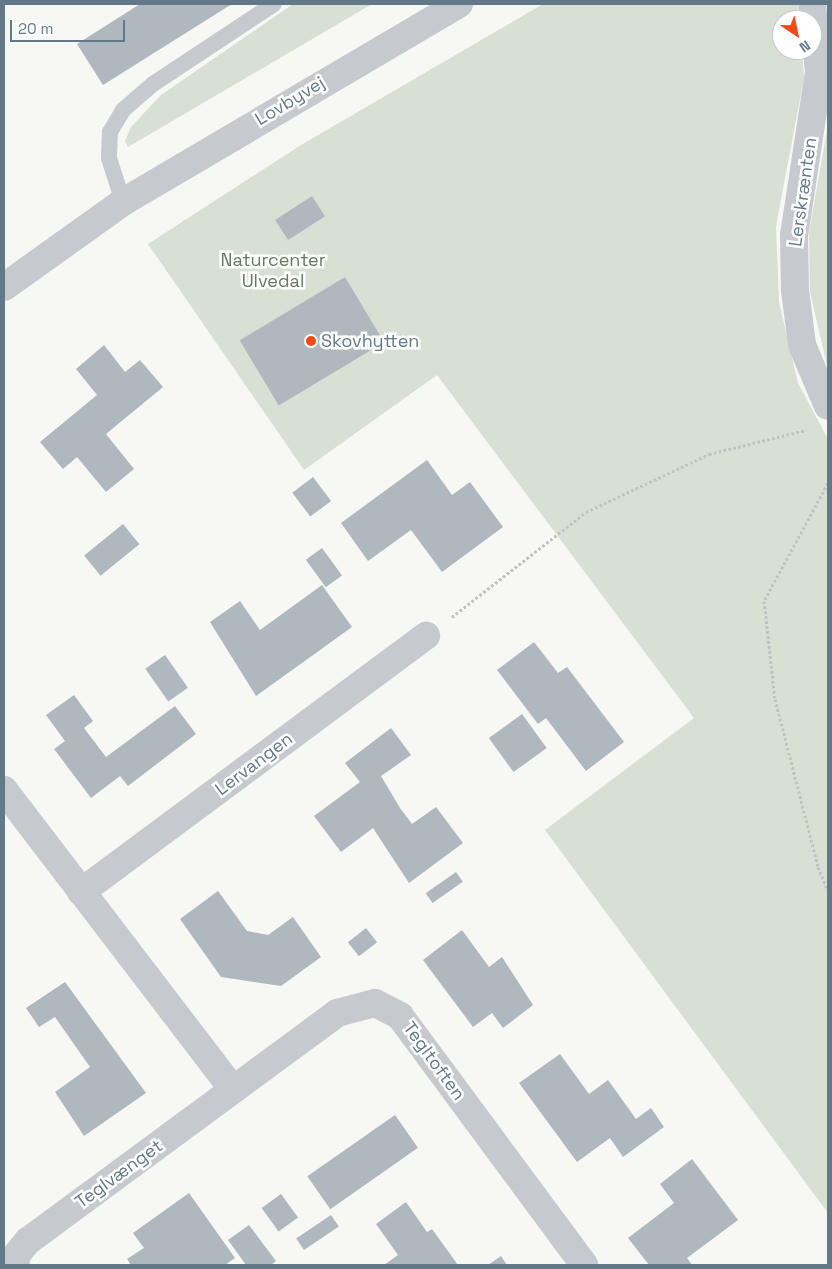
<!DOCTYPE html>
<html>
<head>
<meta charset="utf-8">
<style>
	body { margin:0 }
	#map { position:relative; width:832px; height:1269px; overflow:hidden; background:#f7f7f4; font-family:"Space Grotesk",sans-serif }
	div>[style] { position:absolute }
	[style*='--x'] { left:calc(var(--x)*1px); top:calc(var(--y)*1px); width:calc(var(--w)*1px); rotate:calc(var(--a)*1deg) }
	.green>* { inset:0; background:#d8e0d4 }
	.building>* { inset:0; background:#afb8be; transform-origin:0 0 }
	.path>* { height:3px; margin-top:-1.5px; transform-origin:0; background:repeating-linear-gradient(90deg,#bfc2c4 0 2.5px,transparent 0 5px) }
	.service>* { height:16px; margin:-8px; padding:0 8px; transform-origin:8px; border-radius:8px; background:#c6cace }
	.minor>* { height:28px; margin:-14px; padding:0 14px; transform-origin:14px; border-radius:14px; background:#c6cace }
	.tertiary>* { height:28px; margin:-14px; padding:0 14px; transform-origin:14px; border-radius:14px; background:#c6cace }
	.dots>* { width:14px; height:14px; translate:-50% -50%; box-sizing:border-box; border:2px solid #fff; border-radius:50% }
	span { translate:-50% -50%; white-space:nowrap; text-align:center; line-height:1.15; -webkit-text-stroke:5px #fff; paint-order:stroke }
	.street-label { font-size:18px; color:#637888 }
	.park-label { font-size:18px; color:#64795f }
	.poi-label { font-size:18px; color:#637888 }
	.left { translate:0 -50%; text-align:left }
	.frame { position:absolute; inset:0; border:5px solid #637888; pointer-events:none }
	.north { position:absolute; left:772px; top:10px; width:50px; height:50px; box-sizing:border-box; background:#fff; border:1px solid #c1c9cf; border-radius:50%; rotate:146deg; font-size:14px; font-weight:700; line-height:20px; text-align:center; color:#637888 }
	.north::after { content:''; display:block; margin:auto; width:18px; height:22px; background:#f54916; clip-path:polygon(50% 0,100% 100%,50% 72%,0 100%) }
	.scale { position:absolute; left:10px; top:20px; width:115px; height:22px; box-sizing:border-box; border:2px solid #637888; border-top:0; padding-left:6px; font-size:15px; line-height:18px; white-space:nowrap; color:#637888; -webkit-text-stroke:4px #fff; paint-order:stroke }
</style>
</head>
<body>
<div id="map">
	<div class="green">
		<div style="clip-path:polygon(293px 4px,372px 4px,128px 147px,125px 141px,131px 127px,161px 95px)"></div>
		<div style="clip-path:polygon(543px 4px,797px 4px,799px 20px,782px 20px,782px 50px,802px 50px,804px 78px,776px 226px,779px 302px,798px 383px,828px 439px,828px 1213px,545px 830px,694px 718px,437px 375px,304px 470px,148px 244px,301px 145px)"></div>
		<div style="clip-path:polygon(828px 125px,828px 370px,810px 292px,809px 232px)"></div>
	</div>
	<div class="building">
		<div style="clip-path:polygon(140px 4px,232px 4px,103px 85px,77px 44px)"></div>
		<div style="left:312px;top:196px;width:24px;height:44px;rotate:57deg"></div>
		<div style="left:345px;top:277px;width:76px;height:123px;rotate:59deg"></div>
		<div style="clip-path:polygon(104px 345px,125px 372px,140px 360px,163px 387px,106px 434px,134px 469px,106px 492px,77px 457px,63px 469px,40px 442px,97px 395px,76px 369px)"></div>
		<div style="clip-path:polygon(427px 460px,452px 495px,470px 482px,503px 527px,442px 572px,411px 530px,368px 561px,341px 523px)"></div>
		<div style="left:313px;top:477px;width:30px;height:26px;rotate:53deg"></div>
		<div style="left:123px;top:524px;width:26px;height:50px;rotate:51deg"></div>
		<div style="left:322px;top:548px;width:34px;height:20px;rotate:54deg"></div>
		<div style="clip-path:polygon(322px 585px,352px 627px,256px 696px,210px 622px,240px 601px,260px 630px)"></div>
		<div style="clip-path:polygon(534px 642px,558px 673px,567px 667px,624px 742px,586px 771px,546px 718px,538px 724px,497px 670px)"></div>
		<div style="left:165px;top:655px;width:40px;height:24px;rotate:55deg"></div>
		<div style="clip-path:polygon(74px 695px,93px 721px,84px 728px,106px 757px,175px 706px,196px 734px,128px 786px,120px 776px,91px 798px,54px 749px,65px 741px,46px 715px)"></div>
		<div style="left:522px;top:714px;width:42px;height:41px;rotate:54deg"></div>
		<div style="clip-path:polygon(391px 728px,411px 755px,381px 776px,400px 808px,412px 824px,436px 807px,463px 843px,409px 883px,373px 828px,341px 852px,314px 816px,360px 782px,345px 763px)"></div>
		<div style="left:456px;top:872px;width:12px;height:37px;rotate:55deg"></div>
		<div style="clip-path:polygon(218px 891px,247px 931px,268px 935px,293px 917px,321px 957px,281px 986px,221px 977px,180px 919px)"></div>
		<div style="left:366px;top:928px;width:18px;height:23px;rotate:52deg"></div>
		<div style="clip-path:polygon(462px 930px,489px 967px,502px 957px,533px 1005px,503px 1028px,492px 1013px,473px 1027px,423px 960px)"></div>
		<div style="clip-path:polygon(65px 982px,146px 1093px,84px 1136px,55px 1092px,90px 1067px,55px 1017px,39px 1027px,26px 1008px)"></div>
		<div style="clip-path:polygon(560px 1054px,589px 1094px,608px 1080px,636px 1119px,651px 1108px,664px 1127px,623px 1157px,610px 1138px,577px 1162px,519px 1083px)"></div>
		<div style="left:395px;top:1115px;width:40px;height:107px;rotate:55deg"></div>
		<div style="clip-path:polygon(692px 1159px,738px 1220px,687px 1258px,692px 1265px,649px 1265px,628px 1238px,674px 1203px,660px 1184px)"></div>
		<div style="clip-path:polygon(189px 1193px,235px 1258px,225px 1265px,131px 1265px,127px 1259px,144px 1248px,133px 1233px)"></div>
		<div style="left:281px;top:1194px;width:29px;height:24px;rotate:54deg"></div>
		<div style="clip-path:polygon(406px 1202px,427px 1232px,432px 1229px,458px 1265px,384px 1265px,398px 1255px,376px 1224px)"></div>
		<div style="left:331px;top:1215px;width:14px;height:42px;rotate:56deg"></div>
		<div style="clip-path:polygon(249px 1225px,276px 1261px,271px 1265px,246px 1265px,228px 1240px)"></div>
		<div style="clip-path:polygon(501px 1256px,507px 1265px,488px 1265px)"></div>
	</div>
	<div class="path">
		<div style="--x:828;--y:483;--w:134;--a:118.5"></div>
		<div style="--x:764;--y:601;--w:99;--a:83.6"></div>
		<div style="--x:775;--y:699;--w:173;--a:75.6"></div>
		<div style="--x:818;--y:867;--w:26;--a:67"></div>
		<div style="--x:452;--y:617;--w:170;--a:-38.1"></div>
		<div style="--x:586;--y:512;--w:136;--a:-25.2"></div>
		<div style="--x:709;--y:454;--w:100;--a:-13.9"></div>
	</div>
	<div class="service">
		<div style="--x:123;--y:202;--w:46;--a:-107.7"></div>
		<div style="--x:109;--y:158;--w:26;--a:-88"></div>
		<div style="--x:110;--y:132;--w:26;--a:-59"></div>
		<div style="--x:123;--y:110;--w:40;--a:-41"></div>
		<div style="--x:153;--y:84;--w:145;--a:-33.5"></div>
	</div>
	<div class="minor">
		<div style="--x:812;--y:4;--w:68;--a:84.1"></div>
		<div style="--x:819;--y:72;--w:165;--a:98.7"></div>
		<div style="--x:794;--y:235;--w:55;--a:89"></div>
		<div style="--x:795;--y:290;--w:55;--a:82.7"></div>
		<div style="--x:802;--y:345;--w:66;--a:66.9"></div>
		<div style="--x:4;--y:790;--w:377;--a:52.6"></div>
		<div style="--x:81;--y:892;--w:430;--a:-36.6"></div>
		<div style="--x:16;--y:1265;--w:7;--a:-106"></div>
		<div style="--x:14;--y:1258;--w:22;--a:-51"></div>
		<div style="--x:28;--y:1241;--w:384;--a:-36.4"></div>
		<div style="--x:337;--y:1013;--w:39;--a:-15"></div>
		<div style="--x:375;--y:1003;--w:28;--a:27"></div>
		<div style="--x:400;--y:1016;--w:310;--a:53.5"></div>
	</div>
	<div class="tertiary">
		<div style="--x:4;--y:287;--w:146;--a:-35.5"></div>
		<div style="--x:123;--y:202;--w:390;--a:-30.5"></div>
	</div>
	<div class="dots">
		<div style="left:311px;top:341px;background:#f54916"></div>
	</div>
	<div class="street-label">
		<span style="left:290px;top:101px;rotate:-31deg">Lovbyvej</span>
		<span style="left:803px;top:192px;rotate:-82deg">Lerskrænten</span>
		<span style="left:254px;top:764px;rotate:-37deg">Lervangen</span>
		<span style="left:434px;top:1061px;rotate:54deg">Tegltoften</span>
		<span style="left:119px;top:1174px;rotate:-36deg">Teglvænget</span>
	</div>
	<div class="park-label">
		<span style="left:273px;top:271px">Naturcenter<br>Ulvedal</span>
	</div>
	<div class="poi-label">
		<span class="left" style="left:321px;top:341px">Skovhytten</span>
	</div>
	<div class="frame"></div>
	<div class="north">N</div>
	<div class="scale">20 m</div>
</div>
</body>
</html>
